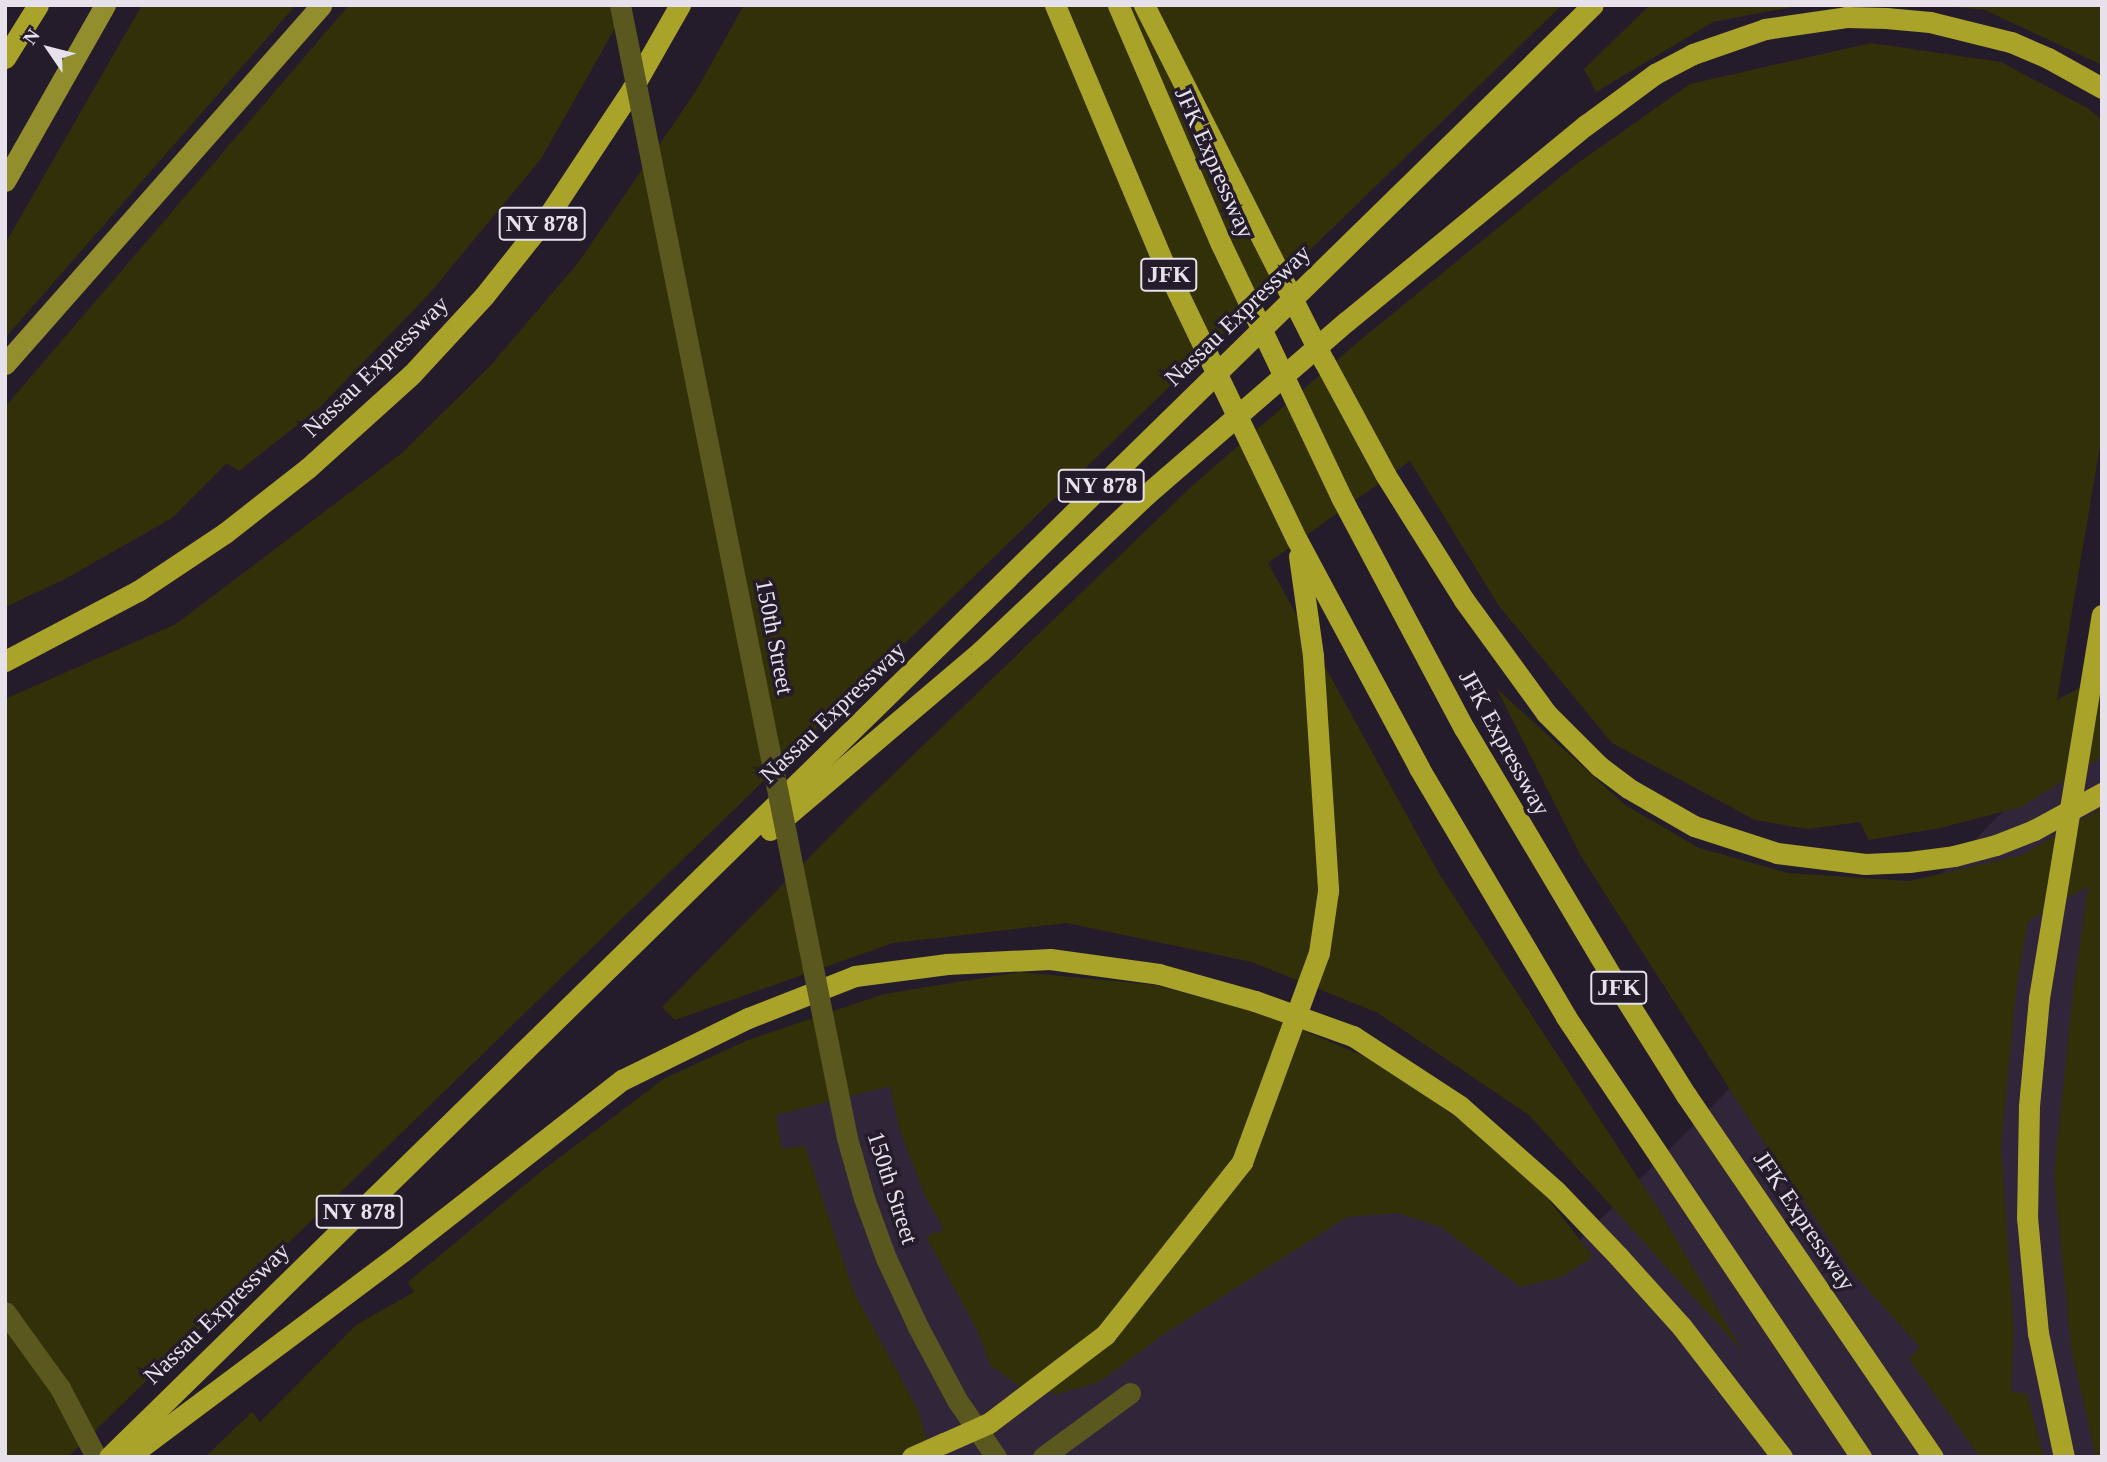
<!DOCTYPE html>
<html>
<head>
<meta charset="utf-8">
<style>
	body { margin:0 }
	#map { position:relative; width:2107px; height:1462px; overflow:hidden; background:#241c2b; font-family:"Times New Roman",serif }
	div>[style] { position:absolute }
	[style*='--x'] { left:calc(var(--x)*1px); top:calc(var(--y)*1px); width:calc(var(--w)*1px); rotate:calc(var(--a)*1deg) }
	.built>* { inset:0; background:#302539 }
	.green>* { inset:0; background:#323009 }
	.minor>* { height:21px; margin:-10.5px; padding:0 10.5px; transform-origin:10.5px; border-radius:10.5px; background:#5a571f }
	.major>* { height:21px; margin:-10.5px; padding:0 10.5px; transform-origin:10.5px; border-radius:10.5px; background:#938e2d }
	.highway>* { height:21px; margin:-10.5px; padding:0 10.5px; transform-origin:10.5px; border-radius:10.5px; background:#aaa329 }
	.minor-bridge>* { height:21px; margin:-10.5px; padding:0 10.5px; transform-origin:10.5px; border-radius:10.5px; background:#5a571f }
	.highway-bridge>* { height:21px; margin:-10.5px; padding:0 10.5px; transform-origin:10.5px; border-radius:10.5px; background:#aaa329 }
	span { translate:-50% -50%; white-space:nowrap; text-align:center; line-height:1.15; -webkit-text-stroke:7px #241c2b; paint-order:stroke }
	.shield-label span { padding:2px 5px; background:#241c2b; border:2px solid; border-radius:5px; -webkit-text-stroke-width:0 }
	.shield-label { font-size:23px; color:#e6e1eb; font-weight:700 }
	.street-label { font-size:24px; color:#e6e1eb }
	.frame { position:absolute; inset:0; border:7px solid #e6e1eb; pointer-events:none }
	.north { position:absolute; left:14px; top:14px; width:70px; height:70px; -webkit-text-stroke:5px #241c2b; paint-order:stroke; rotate:305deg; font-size:19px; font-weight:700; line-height:28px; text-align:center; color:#e6e1eb }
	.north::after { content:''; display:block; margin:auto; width:24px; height:32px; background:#e6e1eb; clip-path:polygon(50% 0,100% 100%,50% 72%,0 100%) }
</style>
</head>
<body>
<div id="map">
	<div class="built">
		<div style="clip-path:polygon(2102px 711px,2102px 1457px,324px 1457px,664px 1124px,948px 1038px,1574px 1246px)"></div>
	</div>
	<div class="green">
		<div style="clip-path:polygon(142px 5px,296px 5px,5px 338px,5px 244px)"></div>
		<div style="clip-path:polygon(349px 5px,628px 5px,541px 159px,428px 295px,320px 407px,239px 471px,227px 463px,172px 518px,65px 579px,5px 607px,5px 407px)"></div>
		<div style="clip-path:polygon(744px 5px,1562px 5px,68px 1457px,5px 1457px,5px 699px,176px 624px,402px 453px,491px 365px,578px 263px,696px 91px)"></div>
		<div style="clip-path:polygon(1650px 5px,1803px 5px,1713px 22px,1596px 92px,1584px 69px)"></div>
		<div style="clip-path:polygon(1935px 5px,2102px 5px,2102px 65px,1985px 10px)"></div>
		<div style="clip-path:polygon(1871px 43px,2001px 62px,2089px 109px,2102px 120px,2102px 434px,2057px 700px,2102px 676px,2102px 757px,2021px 807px,1940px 828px,1869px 840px,1860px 822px,1808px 829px,1755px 820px,1612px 743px,1499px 606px,1410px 461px,1268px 563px,1438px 872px,1659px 1210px,1744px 1353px,1529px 1115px,1378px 1013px,1252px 962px,1067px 923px,893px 943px,675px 1020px,662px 1007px,850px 816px,1192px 486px,1358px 342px,1575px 165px,1690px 84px)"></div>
		<div style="clip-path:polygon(1497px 689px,1625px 805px,1699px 848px,1788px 873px,1909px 881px,2022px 855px,2102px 808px,2102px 1457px,2096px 1457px,2071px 1348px,2054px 1175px,2073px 992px,2088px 886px,2028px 921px,2017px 983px,2001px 1145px,2014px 1331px,2011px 1391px,2027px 1394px,2044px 1457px,1980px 1457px,1909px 1359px,1920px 1347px,1852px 1272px,1758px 1133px,1581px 856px)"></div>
		<div style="clip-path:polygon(1020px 972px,1155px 985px,1267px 1015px,1382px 1064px,1492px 1143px,1546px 1196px,1593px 1257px,1561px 1277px,1520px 1287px,1441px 1227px,1397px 1213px,1347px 1217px,1167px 1332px,1099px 1382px,1058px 1394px,1021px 1387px,991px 1366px,977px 1330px,926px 1236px,944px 1230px,925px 1196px,899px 1128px,890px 1086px,776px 1115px,782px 1149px,805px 1146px,854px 1292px,919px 1412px,931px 1457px,205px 1457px,252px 1412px,260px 1422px,356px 1325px,414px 1292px,408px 1282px,543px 1170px,665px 1078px,748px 1040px,884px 994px)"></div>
	</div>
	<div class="minor">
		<div style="--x:847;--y:1138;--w:62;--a:74.2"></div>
		<div style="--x:864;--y:1198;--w:64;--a:69.9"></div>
		<div style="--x:886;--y:1258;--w:76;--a:65.1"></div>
		<div style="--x:918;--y:1327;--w:83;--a:61.9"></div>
		<div style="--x:957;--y:1400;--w:69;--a:55.6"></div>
		<div style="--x:5;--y:1312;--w:94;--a:54.1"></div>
		<div style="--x:60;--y:1388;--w:78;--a:62.4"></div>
		<div style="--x:1043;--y:1457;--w:108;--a:-36.3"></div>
	</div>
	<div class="major">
		<div style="--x:5;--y:181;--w:202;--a:-60.4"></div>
		<div style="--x:5;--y:364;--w:478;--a:-48.6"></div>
	</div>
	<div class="highway">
		<div style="--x:5;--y:58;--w:62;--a:-58.1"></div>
		<div style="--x:1385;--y:474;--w:149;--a:57.9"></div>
		<div style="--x:1464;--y:600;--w:140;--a:54"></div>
		<div style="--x:1546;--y:713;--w:75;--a:45"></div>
		<div style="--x:1599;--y:766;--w:36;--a:37"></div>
		<div style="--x:1628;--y:788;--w:76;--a:29.9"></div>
		<div style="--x:1694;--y:826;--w:87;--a:18"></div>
		<div style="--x:1777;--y:853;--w:89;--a:7.1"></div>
		<div style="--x:1865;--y:864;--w:44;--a:-2.6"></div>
		<div style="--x:1909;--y:862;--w:45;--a:-7.6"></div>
		<div style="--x:1954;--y:856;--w:43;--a:-14.7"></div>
		<div style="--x:1996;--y:845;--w:41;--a:-21.5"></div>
		<div style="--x:2034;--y:830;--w:77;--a:-28.6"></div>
		<div style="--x:1341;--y:497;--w:262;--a:62"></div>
		<div style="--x:1464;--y:728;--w:286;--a:59.3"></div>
		<div style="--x:1610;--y:974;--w:143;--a:57.9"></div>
		<div style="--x:1686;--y:1095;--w:438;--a:55.7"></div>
		<div style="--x:1297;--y:540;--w:259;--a:61.8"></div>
		<div style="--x:1419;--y:768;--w:289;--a:59.4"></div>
		<div style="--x:1566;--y:1017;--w:530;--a:56.16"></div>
		<div style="--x:1299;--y:556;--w:101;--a:82"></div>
		<div style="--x:1313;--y:656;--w:235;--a:86.3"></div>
		<div style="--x:1328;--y:891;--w:63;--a:98.3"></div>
		<div style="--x:5;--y:661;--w:150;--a:-27.8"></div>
		<div style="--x:138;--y:591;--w:105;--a:-33.7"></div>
		<div style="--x:225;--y:533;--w:105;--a:-38.1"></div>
		<div style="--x:308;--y:468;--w:140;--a:-42.1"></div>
		<div style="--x:412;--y:374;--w:106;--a:-47.3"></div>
		<div style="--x:484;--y:296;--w:106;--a:-51.5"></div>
		<div style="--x:550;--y:213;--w:149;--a:-56.5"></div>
		<div style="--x:632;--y:89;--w:97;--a:-60.3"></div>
		<div style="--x:770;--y:830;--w:277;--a:-40.3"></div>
		<div style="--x:981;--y:651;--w:228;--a:-43.4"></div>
		<div style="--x:1147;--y:494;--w:264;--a:-40.9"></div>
		<div style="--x:1347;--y:321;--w:309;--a:-39.4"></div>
		<div style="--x:1586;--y:125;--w:86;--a:-36.5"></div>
		<div style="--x:1655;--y:74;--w:43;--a:-27.8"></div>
		<div style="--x:1693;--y:54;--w:76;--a:-19.1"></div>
		<div style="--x:1765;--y:29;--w:82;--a:-8.4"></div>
		<div style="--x:1846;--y:17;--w:40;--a:1.4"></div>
		<div style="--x:1886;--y:18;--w:44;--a:5.2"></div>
		<div style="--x:1930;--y:22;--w:83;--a:13.9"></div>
		<div style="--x:2011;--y:42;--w:40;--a:23.4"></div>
		<div style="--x:2048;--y:58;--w:62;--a:29.1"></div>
		<div style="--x:2039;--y:998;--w:108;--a:95.3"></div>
		<div style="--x:2029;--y:1106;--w:111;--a:91"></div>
		<div style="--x:2027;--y:1217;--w:117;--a:84.6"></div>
		<div style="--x:2038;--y:1333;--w:127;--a:78.2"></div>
		<div style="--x:989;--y:1423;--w:146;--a:-37.2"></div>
		<div style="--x:1105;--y:1335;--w:221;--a:-51.6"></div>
		<div style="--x:109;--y:1457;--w:2076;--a:-44.38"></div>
		<div style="--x:128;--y:1457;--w:344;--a:-36.8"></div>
		<div style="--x:403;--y:1251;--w:278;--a:-38"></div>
		<div style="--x:622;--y:1080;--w:140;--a:-26.2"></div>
		<div style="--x:748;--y:1018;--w:115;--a:-21.4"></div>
		<div style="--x:855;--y:976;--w:93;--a:-7.4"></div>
		<div style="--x:947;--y:964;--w:103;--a:-2.8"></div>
		<div style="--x:1050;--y:959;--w:110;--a:7.8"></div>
		<div style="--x:1159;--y:974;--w:100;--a:15.7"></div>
		<div style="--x:1255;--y:1001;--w:104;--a:19.7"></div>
		<div style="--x:1353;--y:1036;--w:128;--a:33.2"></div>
		<div style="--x:1460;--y:1106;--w:128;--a:41.5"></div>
		<div style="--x:1556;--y:1191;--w:91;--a:46.3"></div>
		<div style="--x:1619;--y:1257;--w:94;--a:48"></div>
		<div style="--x:1682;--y:1327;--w:164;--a:52.4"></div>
		<div style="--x:912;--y:1457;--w:35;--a:-24"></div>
	</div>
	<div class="minor-bridge">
		<div style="--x:620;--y:5;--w:1156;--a:78.67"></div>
	</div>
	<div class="highway-bridge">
		<div style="--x:1055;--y:5;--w:281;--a:67.2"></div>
		<div style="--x:1164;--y:264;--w:306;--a:64.3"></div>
		<div style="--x:1118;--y:5;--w:260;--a:66.7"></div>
		<div style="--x:1221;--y:244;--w:280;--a:64.6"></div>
		<div style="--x:1144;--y:5;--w:399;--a:63.2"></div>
		<div style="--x:1324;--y:361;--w:128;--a:61.6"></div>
		<div style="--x:2039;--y:998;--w:388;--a:-80.7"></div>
		<div style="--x:1242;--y:1162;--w:223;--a:-69.8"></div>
		<div style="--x:944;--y:1443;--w:49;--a:-24"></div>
	</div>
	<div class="shield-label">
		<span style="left:542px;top:224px">NY 878</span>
		<span style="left:1169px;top:275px">JFK</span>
		<span style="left:1101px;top:486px">NY 878</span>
		<span style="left:1619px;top:988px">JFK</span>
		<span style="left:359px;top:1212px">NY 878</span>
	</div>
	<div class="street-label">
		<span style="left:1214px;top:163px;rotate:66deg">JFK Expressway</span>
		<span style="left:1238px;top:316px;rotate:-44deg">Nassau Expressway</span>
		<span style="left:376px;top:367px;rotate:-44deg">Nassau Expressway</span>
		<span style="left:774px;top:637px;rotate:79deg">150th Street</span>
		<span style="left:833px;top:713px;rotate:-44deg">Nassau Expressway</span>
		<span style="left:1504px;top:743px;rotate:61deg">JFK Expressway</span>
		<span style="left:892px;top:1188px;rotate:72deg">150th Street</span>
		<span style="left:1804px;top:1221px;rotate:56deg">JFK Expressway</span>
		<span style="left:217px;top:1314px;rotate:-44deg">Nassau Expressway</span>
	</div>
	<div class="frame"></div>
	<div class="north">N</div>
</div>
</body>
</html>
